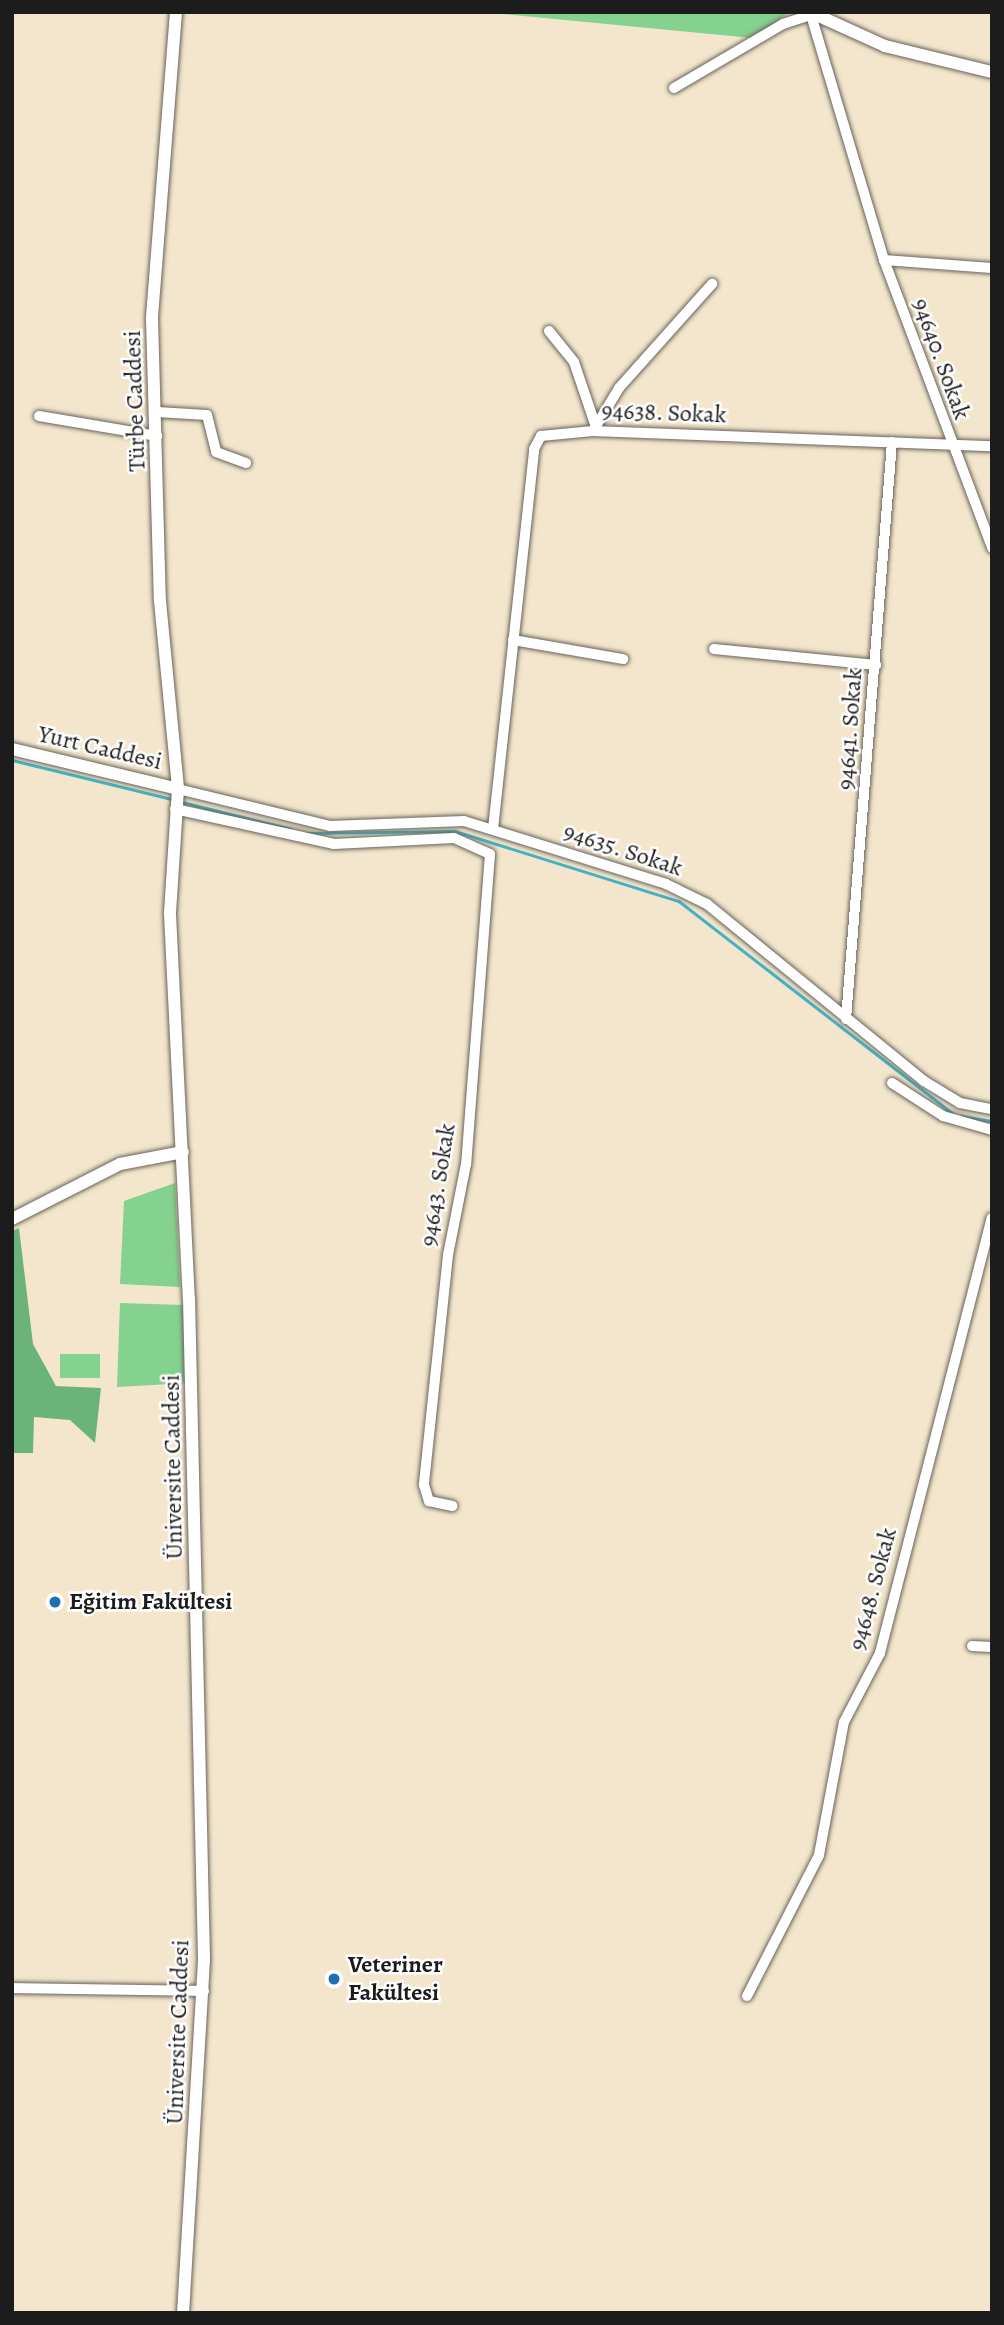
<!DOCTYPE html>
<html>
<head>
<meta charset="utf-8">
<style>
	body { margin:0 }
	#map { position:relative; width:1004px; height:2325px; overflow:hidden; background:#f3e6cd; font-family:Alegreya,serif }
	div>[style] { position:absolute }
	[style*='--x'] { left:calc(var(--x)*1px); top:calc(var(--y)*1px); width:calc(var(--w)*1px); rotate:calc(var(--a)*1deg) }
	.green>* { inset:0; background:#85d18f; transform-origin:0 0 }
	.forest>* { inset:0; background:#6cb37a }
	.stream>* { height:2.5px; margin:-1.25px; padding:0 1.25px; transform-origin:1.25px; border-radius:1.25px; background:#45b2c1 }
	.roads { filter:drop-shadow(0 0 2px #67635a) drop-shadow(0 0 2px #67635a) }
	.minor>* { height:10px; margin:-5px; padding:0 5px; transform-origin:5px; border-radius:5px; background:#fff }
	.tertiary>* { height:12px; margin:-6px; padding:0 6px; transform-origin:6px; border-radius:6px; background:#fff }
	.dots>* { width:19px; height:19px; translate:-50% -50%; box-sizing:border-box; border:4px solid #fff; border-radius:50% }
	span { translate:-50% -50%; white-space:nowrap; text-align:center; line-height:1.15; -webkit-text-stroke:5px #fff; paint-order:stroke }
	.street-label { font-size:24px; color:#1c1c1c }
	.poi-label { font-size:24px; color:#1c1c1c; font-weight:700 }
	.left { translate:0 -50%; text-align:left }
	.frame { position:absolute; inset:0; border:14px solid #1c1c1c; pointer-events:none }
</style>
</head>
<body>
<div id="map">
	<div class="green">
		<div style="clip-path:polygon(482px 12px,790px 12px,752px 38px)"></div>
		<div style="clip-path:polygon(175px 1183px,180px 1287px,120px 1284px,124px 1201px)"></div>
		<div style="clip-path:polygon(120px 1303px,183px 1305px,188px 1383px,117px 1387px)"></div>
		<div style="left:60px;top:1354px;width:40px;height:24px"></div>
	</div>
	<div class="forest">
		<div style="clip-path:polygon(19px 1228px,33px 1344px,56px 1386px,101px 1388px,95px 1443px,70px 1420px,34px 1417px,33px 1453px,12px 1453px,12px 1231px)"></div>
	</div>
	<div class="stream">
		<div style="--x:12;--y:760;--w:165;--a:13.7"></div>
		<div style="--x:182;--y:802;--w:112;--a:13.9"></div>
		<div style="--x:307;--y:833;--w:148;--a:-0.8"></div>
		<div style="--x:455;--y:831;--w:235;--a:17.4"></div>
		<div style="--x:679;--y:901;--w:348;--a:37.8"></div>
		<div style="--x:961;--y:1116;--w:31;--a:9"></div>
	</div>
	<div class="roads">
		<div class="minor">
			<div style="--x:674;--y:88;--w:126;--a:-30.4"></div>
			<div style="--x:783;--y:24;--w:29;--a:-18"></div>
			<div style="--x:811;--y:15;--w:256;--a:73.4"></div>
			<div style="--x:884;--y:260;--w:308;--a:69.4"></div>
			<div style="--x:884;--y:260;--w:108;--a:4.2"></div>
			<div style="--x:549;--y:331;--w:40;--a:51"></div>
			<div style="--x:574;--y:362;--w:65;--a:71.3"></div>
			<div style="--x:157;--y:412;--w:50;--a:3.4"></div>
			<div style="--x:207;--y:415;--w:38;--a:76"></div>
			<div style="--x:216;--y:452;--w:32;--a:20"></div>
			<div style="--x:39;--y:416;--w:120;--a:9.6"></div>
			<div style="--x:593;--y:431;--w:50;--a:-58.8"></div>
			<div style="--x:619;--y:388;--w:140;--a:-48.2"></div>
			<div style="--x:513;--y:640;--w:112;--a:9.8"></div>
			<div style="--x:714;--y:649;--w:163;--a:5.6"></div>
			<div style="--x:178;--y:789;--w:156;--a:13.7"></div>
			<div style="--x:330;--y:826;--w:134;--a:-2.1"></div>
			<div style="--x:464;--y:821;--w:212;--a:17.3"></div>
			<div style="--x:666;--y:884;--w:46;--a:26"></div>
			<div style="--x:707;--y:904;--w:280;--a:39.2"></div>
			<div style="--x:924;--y:1081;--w:42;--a:31.4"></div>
			<div style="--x:960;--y:1103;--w:33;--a:11"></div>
			<div style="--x:175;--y:809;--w:163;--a:12.4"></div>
			<div style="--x:334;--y:844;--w:120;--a:-2.9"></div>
			<div style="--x:454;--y:838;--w:39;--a:24"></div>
			<div style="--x:490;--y:854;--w:311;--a:94.4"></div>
			<div style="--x:466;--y:1164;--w:93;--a:101.2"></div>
			<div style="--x:448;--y:1255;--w:231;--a:96"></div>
			<div style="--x:424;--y:1485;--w:17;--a:73"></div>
			<div style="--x:429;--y:1501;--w:24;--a:12"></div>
			<div style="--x:493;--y:829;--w:382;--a:-83.8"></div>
			<div style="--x:534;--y:449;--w:15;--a:-62"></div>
			<div style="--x:541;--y:436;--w:52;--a:-5.5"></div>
			<div style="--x:593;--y:431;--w:399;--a:2.2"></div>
			<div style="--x:846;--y:1019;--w:579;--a:-85.44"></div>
			<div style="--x:892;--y:1083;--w:61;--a:32.9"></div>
			<div style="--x:943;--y:1116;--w:51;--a:15.9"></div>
			<div style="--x:972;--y:1646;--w:20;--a:3"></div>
			<div style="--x:12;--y:1988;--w:192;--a:0.9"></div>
			<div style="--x:747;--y:1996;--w:158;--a:-62.9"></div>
			<div style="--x:819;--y:1855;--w:135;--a:-79.4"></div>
			<div style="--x:844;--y:1722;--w:78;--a:-62.4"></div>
			<div style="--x:880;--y:1653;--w:449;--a:-75.6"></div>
		</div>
		<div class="tertiary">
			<div style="--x:176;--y:12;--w:308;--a:94.5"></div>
			<div style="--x:152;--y:319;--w:282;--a:88.4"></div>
			<div style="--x:160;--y:601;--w:189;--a:84.5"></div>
			<div style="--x:178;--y:789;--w:125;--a:93.7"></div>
			<div style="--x:170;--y:914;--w:384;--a:87.2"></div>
			<div style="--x:189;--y:1298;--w:662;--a:88.7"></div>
			<div style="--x:204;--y:1960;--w:354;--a:93.4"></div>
			<div style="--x:810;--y:12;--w:82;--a:24.4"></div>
			<div style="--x:885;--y:46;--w:110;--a:13.7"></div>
			<div style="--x:12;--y:749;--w:171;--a:13.5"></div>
			<div style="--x:12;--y:1219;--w:121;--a:-27"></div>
			<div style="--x:120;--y:1164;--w:64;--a:-10.8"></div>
		</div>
	</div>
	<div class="dots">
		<div style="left:55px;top:1602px;background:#1f6fb2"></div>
		<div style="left:334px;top:1979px;background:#1f6fb2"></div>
	</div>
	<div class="street-label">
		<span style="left:941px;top:359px;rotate:70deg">94640. Sokak</span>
		<span style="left:135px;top:401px;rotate:-92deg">Türbe Caddesi</span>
		<span style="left:664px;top:413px;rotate:2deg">94638. Sokak</span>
		<span style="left:850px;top:729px;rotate:-86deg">94641. Sokak</span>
		<span style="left:100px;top:748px;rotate:13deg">Yurt Caddesi</span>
		<span style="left:623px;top:850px;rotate:18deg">94635. Sokak</span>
		<span style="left:438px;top:1185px;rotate:-81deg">94643. Sokak</span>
		<span style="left:173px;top:1467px;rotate:-91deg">Üniversite Caddesi</span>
		<span style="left:873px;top:1589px;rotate:-75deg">94648. Sokak</span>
		<span style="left:178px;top:2032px;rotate:-88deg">Üniversite Caddesi</span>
	</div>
	<div class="poi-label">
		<span class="left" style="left:69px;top:1602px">Eğitim Fakültesi</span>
		<span class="left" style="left:348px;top:1979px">Veteriner<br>Fakültesi</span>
	</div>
	<div class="frame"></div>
</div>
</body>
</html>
